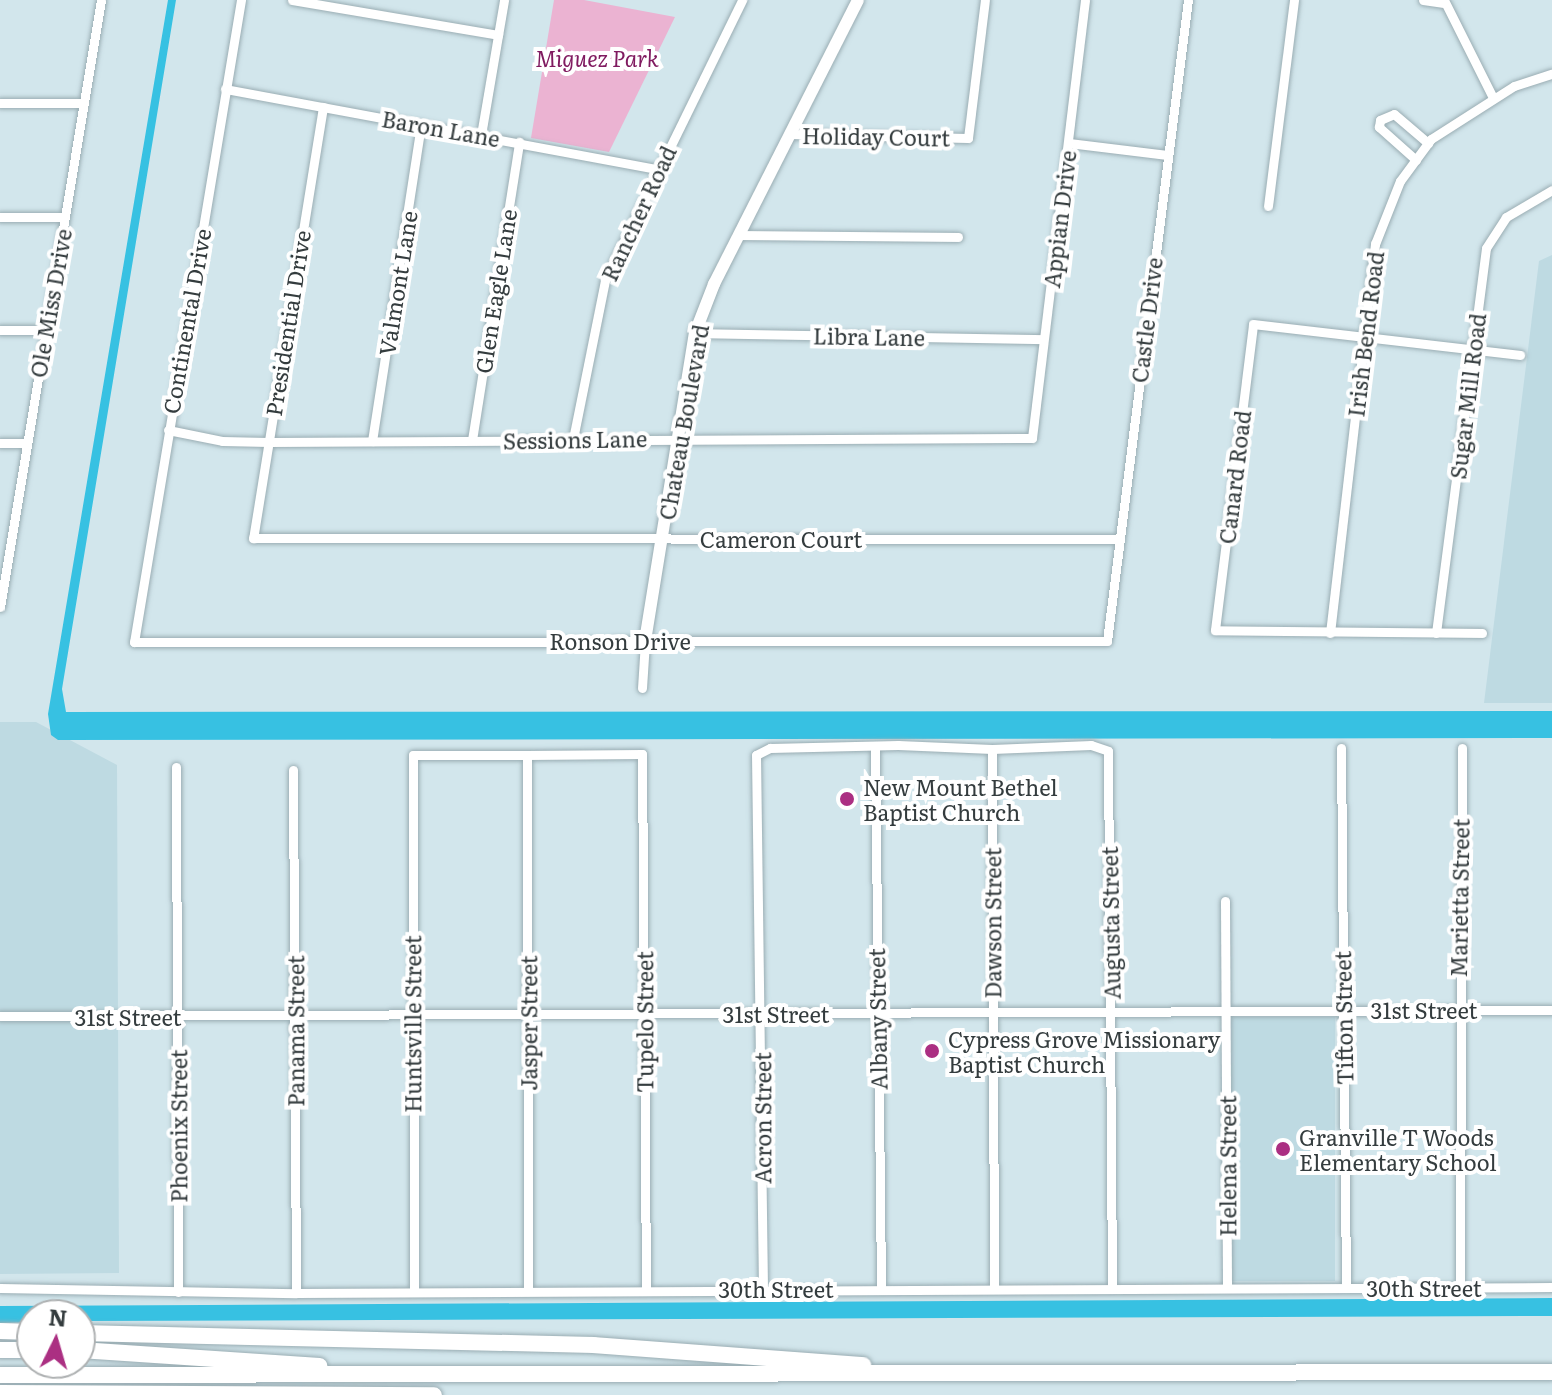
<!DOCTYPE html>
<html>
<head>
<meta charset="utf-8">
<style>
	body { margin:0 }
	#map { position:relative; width:1552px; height:1395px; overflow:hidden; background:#d2e6ec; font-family:Literata,serif }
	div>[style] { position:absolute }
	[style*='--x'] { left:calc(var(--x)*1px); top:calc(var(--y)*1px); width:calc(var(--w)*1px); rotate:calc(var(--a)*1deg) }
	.built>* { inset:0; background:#bedae2; transform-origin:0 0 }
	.green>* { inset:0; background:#ebb3d2 }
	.water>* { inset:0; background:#37c1e2 }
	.roads { filter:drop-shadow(0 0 2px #9aadb3) drop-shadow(0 0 2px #9aadb3) }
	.street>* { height:9px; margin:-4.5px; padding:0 4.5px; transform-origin:4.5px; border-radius:4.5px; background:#fff }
	.secondary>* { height:12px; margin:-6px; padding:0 6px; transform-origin:6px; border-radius:6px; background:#fff }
	.highway>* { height:16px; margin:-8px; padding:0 8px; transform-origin:8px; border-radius:8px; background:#fff }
	.dots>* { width:22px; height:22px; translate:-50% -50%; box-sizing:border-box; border:4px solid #fff; border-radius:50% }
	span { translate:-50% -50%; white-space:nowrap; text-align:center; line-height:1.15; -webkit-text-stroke:8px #fff; paint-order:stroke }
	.park-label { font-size:22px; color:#801b60; font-style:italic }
	.street-label { font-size:22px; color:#343c3e }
	.poi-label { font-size:22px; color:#343c3e }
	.left { translate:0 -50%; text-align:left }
	.north { position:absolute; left:16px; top:1299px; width:80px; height:80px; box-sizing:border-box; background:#fff; border:2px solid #aeb1b2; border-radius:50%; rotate:5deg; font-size:22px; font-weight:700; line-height:32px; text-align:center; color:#343c3e }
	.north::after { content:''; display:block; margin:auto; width:28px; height:36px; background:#ab2f82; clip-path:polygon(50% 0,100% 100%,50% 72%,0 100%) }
</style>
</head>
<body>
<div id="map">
	<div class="built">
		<div style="clip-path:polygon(1552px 255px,1552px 703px,1484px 703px,1539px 261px)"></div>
		<div style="clip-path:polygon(0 722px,36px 722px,117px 765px,119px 1273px,0 1274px)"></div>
		<div style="left:1230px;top:1017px;width:105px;height:264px"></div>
	</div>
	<div class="green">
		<div style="clip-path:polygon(554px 0,584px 0,675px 17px,609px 152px,531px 138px)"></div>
	</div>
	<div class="water">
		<div style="clip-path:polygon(168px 0,176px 0,62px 689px,66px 712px,1552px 711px,1552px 738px,58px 740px,51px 735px,48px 714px)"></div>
		<div style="clip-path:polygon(1552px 1298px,1552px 1316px,80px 1321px,80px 1315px,32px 1315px,32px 1322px,0 1323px,0 1306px)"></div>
	</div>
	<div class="roads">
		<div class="street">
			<div style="--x:241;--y:0;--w:651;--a:99.46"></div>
			<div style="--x:134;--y:642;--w:973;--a:-0.06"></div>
			<div style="--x:1107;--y:641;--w:646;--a:-82.8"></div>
			<div style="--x:292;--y:0;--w:209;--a:9.6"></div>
			<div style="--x:1423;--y:0;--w:21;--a:8"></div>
			<div style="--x:1444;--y:0;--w:110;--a:63.4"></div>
			<div style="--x:225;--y:89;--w:439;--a:10.5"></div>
			<div style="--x:0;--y:103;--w:84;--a:0"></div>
			<div style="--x:323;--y:107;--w:437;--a:99.2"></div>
			<div style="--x:253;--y:538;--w:865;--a:0.07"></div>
			<div style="--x:789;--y:134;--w:179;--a:1.3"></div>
			<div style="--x:968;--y:138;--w:139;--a:-83"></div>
			<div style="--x:481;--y:135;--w:137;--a:-80.3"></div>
			<div style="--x:1069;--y:143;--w:99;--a:7"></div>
			<div style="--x:1416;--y:160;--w:50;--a:-138.3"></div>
			<div style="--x:1379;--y:127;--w:7;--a:-82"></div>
			<div style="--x:1380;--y:120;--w:15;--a:-23"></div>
			<div style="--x:1394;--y:114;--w:45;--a:40.5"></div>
			<div style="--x:1268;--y:206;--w:208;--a:-82.8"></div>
			<div style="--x:0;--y:217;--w:65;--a:0"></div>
			<div style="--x:741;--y:235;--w:217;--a:0.5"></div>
			<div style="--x:0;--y:330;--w:45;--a:0"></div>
			<div style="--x:695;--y:333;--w:348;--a:1"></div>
			<div style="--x:168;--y:430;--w:55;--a:11.5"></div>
			<div style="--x:222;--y:441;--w:46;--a:1.2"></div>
			<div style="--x:268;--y:442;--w:764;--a:-0.3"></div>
			<div style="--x:1032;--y:438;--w:441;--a:-83.1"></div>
			<div style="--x:573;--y:439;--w:162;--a:-78.6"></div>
			<div style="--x:605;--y:280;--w:312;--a:-63.9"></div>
			<div style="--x:472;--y:440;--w:302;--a:-81"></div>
			<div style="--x:372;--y:441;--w:320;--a:-81.2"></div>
			<div style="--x:0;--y:443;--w:26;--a:0"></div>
			<div style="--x:0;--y:607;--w:615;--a:-80.55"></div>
			<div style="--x:1330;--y:633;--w:392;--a:-83.4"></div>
			<div style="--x:1375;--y:244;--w:68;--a:-68.4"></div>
			<div style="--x:1400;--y:181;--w:52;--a:-53.6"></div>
			<div style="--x:1431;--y:139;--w:98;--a:-32.6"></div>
			<div style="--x:1514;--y:86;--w:40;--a:-18"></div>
			<div style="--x:1436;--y:633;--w:388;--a:-82.6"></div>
			<div style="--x:1486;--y:248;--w:37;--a:-57"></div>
			<div style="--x:1506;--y:217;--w:53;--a:-30.4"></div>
			<div style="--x:1482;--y:633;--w:267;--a:-179.4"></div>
			<div style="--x:1215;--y:630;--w:308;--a:-82.9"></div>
			<div style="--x:1253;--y:324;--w:269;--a:6.6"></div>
			<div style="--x:642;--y:688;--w:47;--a:-86.3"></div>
			<div style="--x:875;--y:748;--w:541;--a:89.36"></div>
			<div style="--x:1341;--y:748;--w:540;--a:89.47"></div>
			<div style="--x:992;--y:749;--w:539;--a:89.79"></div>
			<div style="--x:527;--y:755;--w:536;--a:89.89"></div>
			<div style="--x:176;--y:767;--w:525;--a:89.78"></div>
			<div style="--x:293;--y:770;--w:523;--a:89.67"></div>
			<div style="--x:1225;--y:901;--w:387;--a:89.7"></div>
			<div style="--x:0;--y:1016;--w:1552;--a:-0.22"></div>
			<div style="--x:0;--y:1288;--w:296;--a:1"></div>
			<div style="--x:296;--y:1293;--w:1256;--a:-0.27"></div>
			<div style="--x:1460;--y:1288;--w:540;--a:-89.79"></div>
			<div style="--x:763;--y:1289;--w:534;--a:-90.75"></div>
			<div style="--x:756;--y:755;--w:16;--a:-27"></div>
			<div style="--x:770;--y:748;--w:128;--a:-1.3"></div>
			<div style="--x:898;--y:745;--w:94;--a:2.4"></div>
			<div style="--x:992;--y:749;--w:99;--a:-2.3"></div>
			<div style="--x:1091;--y:745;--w:18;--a:19"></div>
			<div style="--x:1108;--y:751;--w:537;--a:89.57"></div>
			<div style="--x:414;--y:1292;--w:537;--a:-90.11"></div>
			<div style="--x:413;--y:755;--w:114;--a:0"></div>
			<div style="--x:527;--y:755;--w:115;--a:-0.5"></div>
			<div style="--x:642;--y:754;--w:536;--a:89.57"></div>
		</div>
		<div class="secondary">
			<div style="--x:645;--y:641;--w:312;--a:-80.8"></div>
			<div style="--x:695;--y:333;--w:53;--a:-68.8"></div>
			<div style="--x:714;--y:284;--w:318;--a:-63.1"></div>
		</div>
		<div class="highway">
			<div style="--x:0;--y:1331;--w:32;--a:2"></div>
			<div style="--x:80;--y:1333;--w:514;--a:1.34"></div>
			<div style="--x:594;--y:1345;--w:270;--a:4.3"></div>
			<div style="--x:0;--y:1350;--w:32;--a:0"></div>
			<div style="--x:80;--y:1350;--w:240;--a:3.8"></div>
			<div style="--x:0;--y:1375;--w:1552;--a:-0.11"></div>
			<div style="--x:0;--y:1393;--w:434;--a:0.3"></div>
		</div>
	</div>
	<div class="dots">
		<div style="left:847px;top:799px;background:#ab2f82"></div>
		<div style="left:932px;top:1051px;background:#ab2f82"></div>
		<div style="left:1283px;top:1149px;background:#ab2f82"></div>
	</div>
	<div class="park-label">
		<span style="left:597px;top:58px">Miguez Park</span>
	</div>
	<div class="street-label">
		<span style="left:441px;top:128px;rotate:10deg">Baron Lane</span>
		<span style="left:876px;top:136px;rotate:1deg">Holiday Court</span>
		<span style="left:638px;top:213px;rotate:-65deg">Rancher Road</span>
		<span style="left:1059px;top:219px;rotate:-83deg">Appian Drive</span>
		<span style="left:397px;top:283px;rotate:-81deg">Valmont Lane</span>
		<span style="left:495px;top:291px;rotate:-81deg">Glen Eagle Lane</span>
		<span style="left:50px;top:303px;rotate:-80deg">Ole Miss Drive</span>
		<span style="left:1146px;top:320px;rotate:-83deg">Castle Drive</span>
		<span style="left:186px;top:321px;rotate:-80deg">Continental Drive</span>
		<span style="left:287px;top:323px;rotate:-81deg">Presidential Drive</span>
		<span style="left:1365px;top:334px;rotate:-83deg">Irish Bend Road</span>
		<span style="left:869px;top:336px;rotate:1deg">Libra Lane</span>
		<span style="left:1467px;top:396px;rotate:-83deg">Sugar Mill Road</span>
		<span style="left:683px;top:422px;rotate:-80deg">Chateau Boulevard</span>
		<span style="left:575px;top:439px;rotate:-1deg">Sessions Lane</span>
		<span style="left:1234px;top:477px;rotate:-83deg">Canard Road</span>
		<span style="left:781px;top:539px">Cameron Court</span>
		<span style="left:620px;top:641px">Ronson Drive</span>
		<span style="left:1459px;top:898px;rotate:-89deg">Marietta Street</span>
		<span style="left:992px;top:923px;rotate:-90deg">Dawson Street</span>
		<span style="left:1110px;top:923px;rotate:-91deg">Augusta Street</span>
		<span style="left:1424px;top:1010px">31st Street</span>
		<span style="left:776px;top:1014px">31st Street</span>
		<span style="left:128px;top:1017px">31st Street</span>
		<span style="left:1343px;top:1018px;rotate:-91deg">Tifton Street</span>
		<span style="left:877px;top:1019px;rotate:-91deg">Albany Street</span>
		<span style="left:644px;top:1022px;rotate:-90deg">Tupelo Street</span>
		<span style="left:528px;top:1023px;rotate:-90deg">Jasper Street</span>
		<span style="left:412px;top:1024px;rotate:-90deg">Huntsville Street</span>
		<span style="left:295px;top:1031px;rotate:-90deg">Panama Street</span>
		<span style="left:762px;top:1118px;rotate:-90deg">Acron Street</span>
		<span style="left:178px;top:1126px;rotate:-90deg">Phoenix Street</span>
		<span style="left:1227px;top:1166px;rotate:-90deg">Helena Street</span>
		<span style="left:1424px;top:1288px">30th Street</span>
		<span style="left:776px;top:1289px">30th Street</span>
	</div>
	<div class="poi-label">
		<span class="left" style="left:863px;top:799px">New Mount Bethel<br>Baptist Church</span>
		<span class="left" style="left:948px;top:1051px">Cypress Grove Missionary<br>Baptist Church</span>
		<span class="left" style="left:1299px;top:1149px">Granville T Woods<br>Elementary School</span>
	</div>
	<div class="north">N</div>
</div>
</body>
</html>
